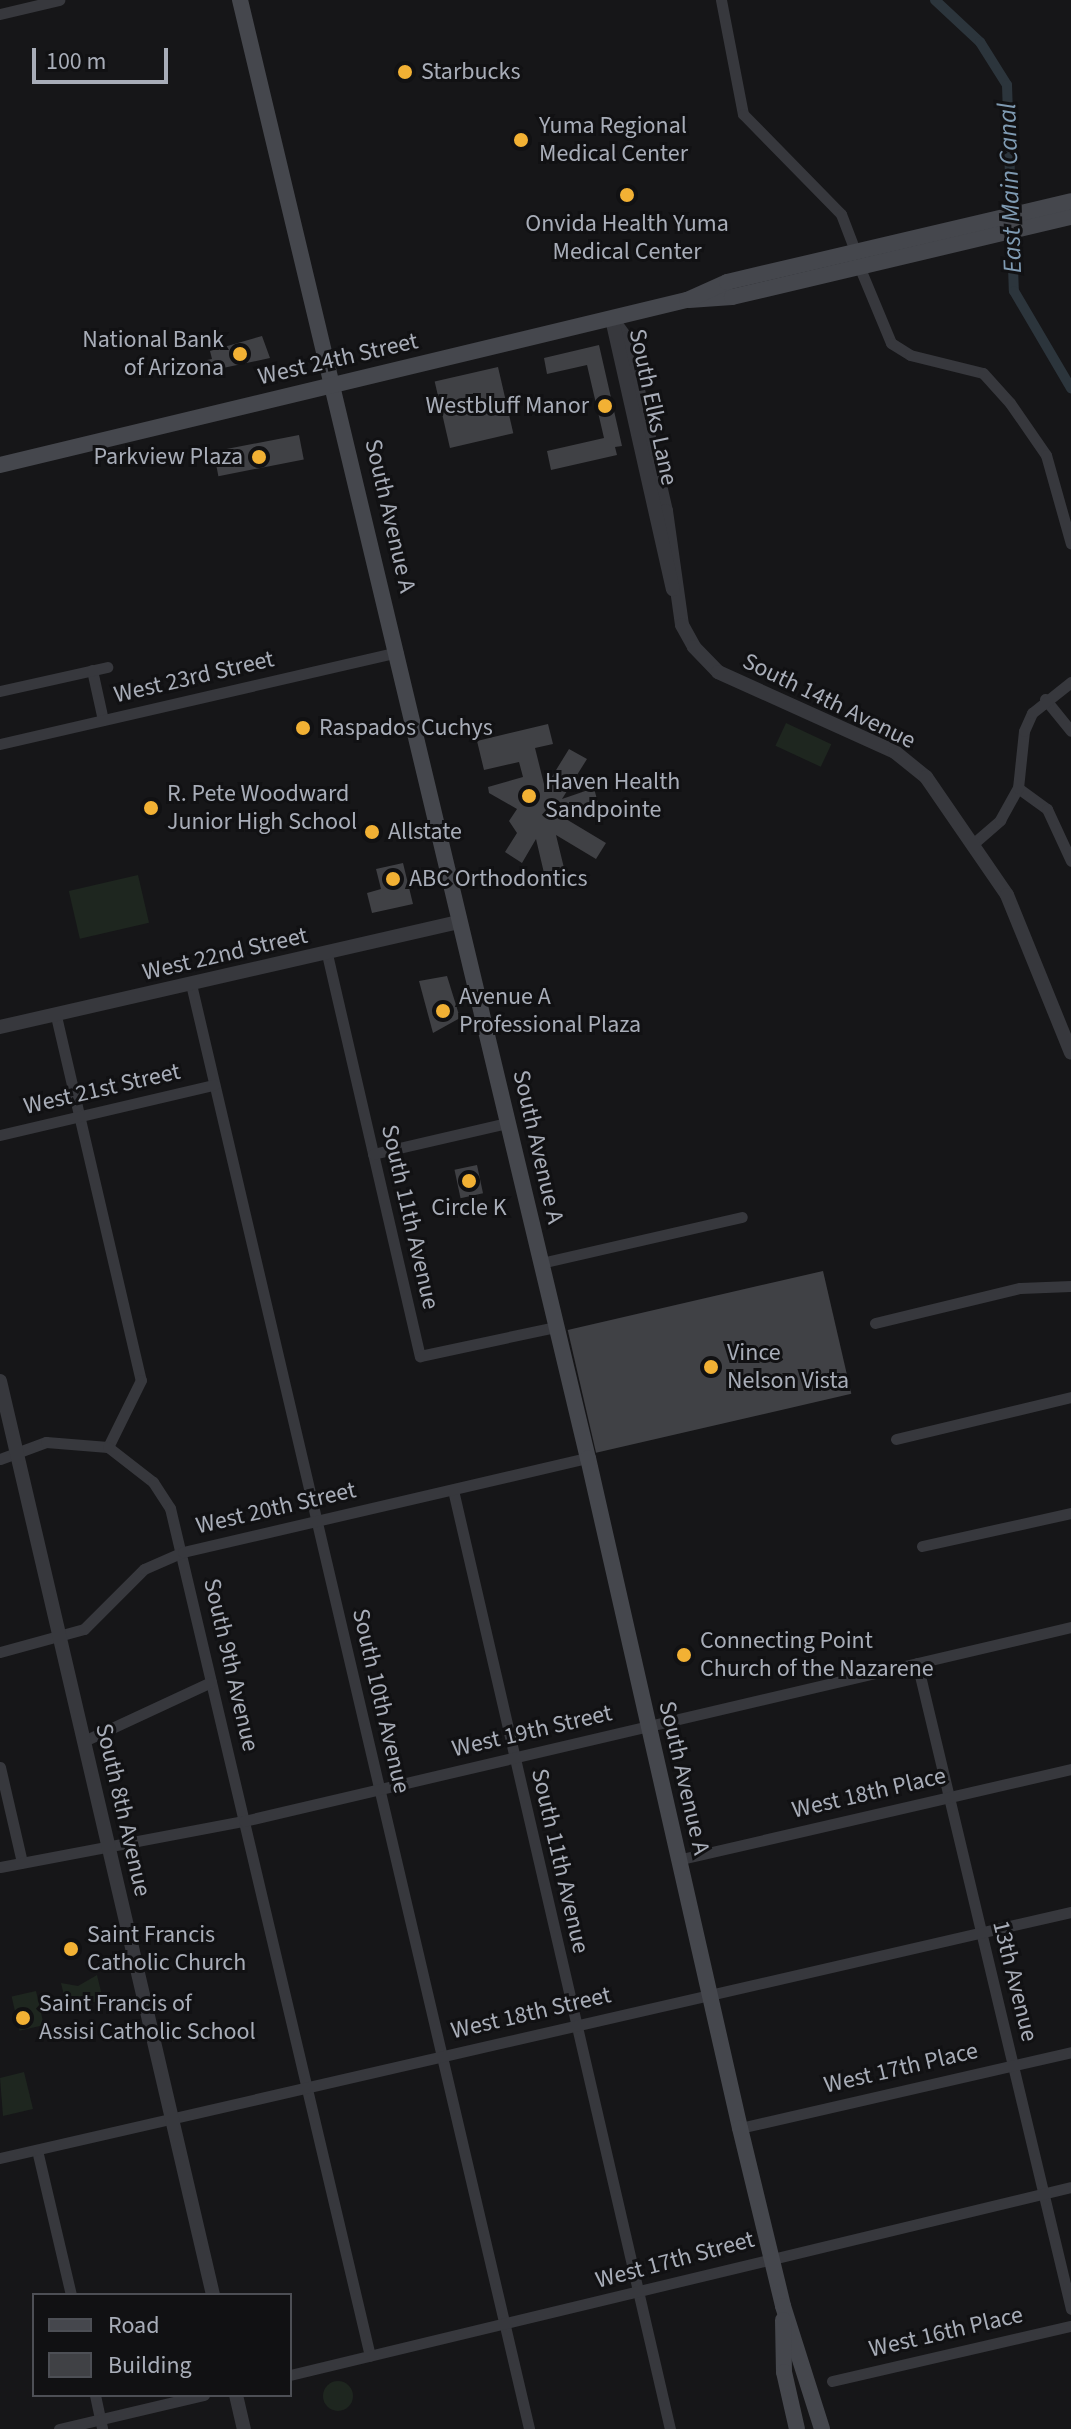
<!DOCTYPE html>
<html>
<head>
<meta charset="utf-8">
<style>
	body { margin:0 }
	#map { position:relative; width:1071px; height:2429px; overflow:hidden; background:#161618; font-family:"Source Sans 3",sans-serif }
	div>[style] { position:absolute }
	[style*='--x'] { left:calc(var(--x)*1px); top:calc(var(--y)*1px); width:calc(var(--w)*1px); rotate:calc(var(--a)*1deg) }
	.green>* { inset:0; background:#1e261f; transform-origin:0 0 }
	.round { border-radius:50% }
	.canal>* { height:10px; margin:-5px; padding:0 5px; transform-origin:5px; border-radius:5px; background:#2c353c }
	.building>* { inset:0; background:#404145; transform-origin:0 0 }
	.minor>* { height:11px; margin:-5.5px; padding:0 5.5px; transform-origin:5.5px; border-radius:5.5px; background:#37383d }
	.tertiary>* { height:14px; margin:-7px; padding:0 7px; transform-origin:7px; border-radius:7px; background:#37383d }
	.secondary>* { height:16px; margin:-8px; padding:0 8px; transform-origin:8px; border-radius:8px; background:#45474d }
	.dots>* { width:22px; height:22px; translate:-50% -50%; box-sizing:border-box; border:4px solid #111113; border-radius:50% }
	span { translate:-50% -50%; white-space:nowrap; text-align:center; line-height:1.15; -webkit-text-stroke:6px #111113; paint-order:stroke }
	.poi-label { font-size:24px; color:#a8adb8 }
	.left { translate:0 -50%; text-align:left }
	.right { translate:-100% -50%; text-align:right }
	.street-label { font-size:24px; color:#a8adb8 }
	.water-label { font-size:26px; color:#7f9bb3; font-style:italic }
	.legend { position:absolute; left:32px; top:2293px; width:260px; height:104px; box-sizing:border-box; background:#111113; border:2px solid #4d4f55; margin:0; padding:10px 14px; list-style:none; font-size:24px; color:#a8adb8 }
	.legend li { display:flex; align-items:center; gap:16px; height:40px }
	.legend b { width:40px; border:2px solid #4d4f55 }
	.scale { position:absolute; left:32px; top:48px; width:136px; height:36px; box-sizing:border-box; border:4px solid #a8adb8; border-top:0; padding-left:10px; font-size:24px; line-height:28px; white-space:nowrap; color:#a8adb8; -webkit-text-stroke:6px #111113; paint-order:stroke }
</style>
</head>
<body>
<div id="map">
	<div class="green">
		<div style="left:786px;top:723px;width:50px;height:25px;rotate:25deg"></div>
		<div style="left:138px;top:875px;width:49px;height:71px;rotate:77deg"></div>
		<div style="clip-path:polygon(97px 1975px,103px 2000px,67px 2008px,61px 1983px,78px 1986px)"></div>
		<div style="left:36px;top:1991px;width:35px;height:25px;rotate:77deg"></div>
		<div style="clip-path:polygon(24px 2072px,33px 2109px,3px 2116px,0 2078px)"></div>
		<div class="round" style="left:323px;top:2381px;width:30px;height:30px"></div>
	</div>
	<div class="canal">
		<div style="--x:935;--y:0;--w:62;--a:43"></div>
		<div style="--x:980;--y:42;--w:51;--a:57.9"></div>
		<div style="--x:1007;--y:85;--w:206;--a:88.1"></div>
		<div style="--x:1014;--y:291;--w:113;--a:59.6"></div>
	</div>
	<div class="building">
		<div style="clip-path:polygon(262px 336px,270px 358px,204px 372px,202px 361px,212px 359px,210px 351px)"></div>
		<div style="clip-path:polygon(599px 345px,622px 446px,615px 447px,617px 455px,551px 470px,547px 451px,604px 438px,587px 365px,547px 374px,544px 358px)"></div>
		<div style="left:498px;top:367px;width:68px;height:65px;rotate:77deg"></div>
		<div style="left:299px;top:435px;width:25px;height:87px;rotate:79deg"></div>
		<div style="clip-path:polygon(548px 724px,553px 744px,535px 748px,545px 788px,569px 749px,587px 759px,562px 799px,594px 788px,600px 811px,566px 819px,606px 843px,596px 859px,556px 835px,564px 868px,544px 873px,536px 839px,522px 863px,505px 852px,517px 833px,509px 821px,517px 809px,489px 793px,488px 787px,523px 777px,519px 762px,484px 770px,477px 741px)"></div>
		<div style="clip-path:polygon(403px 863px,413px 904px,372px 913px,367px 893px,381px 889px,376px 869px)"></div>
		<div style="clip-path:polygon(447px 976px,460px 1018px,433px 1033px,419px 981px)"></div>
		<div style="left:477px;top:1165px;width:29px;height:23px;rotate:78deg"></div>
		<div style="left:823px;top:1271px;width:126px;height:262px;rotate:77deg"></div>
	</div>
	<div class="minor">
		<div style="--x:721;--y:0;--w:116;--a:79.1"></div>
		<div style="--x:743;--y:114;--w:140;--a:45.6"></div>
		<div style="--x:841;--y:214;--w:39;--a:69"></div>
		<div style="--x:0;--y:14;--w:61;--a:-13.3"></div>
		<div style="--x:859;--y:266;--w:83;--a:67.4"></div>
		<div style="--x:891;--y:343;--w:22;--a:32"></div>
		<div style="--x:910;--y:355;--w:75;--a:13.9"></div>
		<div style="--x:983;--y:373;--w:40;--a:48"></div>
		<div style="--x:1010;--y:403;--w:63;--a:55.3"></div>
		<div style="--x:1046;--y:455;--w:92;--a:74.3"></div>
		<div style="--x:92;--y:670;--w:51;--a:77.6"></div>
		<div style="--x:0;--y:691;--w:110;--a:-12.6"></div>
		<div style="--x:1045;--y:699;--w:41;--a:50.9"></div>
		<div style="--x:0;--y:744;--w:408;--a:-13"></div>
		<div style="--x:1018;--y:788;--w:36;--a:36"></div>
		<div style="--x:1047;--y:809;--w:57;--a:65.2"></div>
		<div style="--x:974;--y:843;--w:35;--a:-41"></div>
		<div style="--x:1000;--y:820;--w:37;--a:-61"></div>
		<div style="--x:1018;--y:788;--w:57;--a:-84"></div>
		<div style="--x:1024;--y:731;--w:20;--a:-66"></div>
		<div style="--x:1032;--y:713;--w:50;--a:-38.5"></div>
		<div style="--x:327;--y:954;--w:413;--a:77"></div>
		<div style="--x:420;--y:1356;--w:138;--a:-12.1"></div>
		<div style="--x:191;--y:984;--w:1484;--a:76.83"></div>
		<div style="--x:56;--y:1016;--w:374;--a:76.9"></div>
		<div style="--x:141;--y:1380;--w:75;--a:116.2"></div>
		<div style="--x:0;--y:1135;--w:220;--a:-13.2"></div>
		<div style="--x:373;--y:1154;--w:138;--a:-13"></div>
		<div style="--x:541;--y:1263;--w:206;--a:-12.9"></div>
		<div style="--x:875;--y:1323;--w:149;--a:-13.6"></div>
		<div style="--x:1020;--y:1288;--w:51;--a:-2.2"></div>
		<div style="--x:896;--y:1439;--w:180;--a:-13.5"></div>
		<div style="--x:0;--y:1459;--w:49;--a:-20.3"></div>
		<div style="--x:46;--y:1442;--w:62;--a:4.6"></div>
		<div style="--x:108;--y:1447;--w:57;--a:37.9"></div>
		<div style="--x:153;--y:1482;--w:31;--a:57"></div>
		<div style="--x:170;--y:1508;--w:871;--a:76.73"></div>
		<div style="--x:453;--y:1490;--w:964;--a:76.99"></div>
		<div style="--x:922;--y:1546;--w:153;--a:-12.5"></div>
		<div style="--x:0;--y:1652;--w:87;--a:-15.3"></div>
		<div style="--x:84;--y:1629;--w:85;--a:-45"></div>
		<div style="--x:144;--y:1569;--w:43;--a:-23.6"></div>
		<div style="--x:183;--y:1552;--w:416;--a:-13.1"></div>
		<div style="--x:917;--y:1663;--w:664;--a:76.59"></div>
		<div style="--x:84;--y:1741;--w:140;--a:-24.9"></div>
		<div style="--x:0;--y:1767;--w:98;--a:77"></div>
		<div style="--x:677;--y:1860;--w:404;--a:-13"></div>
		<div style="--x:0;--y:1867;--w:248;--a:-10.7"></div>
		<div style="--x:244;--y:1821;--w:849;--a:-13.2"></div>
		<div style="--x:740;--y:2128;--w:340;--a:-12.9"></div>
		<div style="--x:37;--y:2150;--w:149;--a:76.8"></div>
		<div style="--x:0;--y:2158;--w:1099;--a:-12.94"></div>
		<div style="--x:290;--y:2375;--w:803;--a:-13.53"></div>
		<div style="--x:832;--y:2381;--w:245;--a:-13"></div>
		<div style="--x:95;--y:2395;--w:35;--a:78"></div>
		<div style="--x:59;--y:2429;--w:149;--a:-13.2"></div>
	</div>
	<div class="tertiary">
		<div style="--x:612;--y:319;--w:24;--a:54"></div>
		<div style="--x:626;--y:338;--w:178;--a:77"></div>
		<div style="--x:666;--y:511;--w:115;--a:82"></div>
		<div style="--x:682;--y:625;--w:25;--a:61"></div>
		<div style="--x:694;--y:647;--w:35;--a:46"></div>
		<div style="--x:718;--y:672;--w:194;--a:24.3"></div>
		<div style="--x:895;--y:752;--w:40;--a:39"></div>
		<div style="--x:926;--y:777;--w:143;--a:55.5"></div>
		<div style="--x:1007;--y:895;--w:170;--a:67.9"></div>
		<div style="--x:612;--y:319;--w:277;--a:77.3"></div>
		<div style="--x:0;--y:1027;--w:472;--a:-12.9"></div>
		<div style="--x:0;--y:1381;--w:938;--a:76.88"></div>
		<div style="--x:236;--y:2395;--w:35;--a:77"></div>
	</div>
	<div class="secondary">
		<div style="--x:240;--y:0;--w:1499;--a:76.58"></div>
		<div style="--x:588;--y:1458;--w:687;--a:77.22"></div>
		<div style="--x:740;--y:2128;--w:183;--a:76.4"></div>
		<div style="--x:783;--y:2306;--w:129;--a:72.4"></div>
		<div style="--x:689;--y:300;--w:43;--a:-4"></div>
		<div style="--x:732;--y:297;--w:348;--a:-13.3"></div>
		<div style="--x:0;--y:465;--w:707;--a:-13.51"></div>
		<div style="--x:687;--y:300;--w:44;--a:-24.2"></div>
		<div style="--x:727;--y:282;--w:353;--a:-13.2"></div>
		<div style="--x:783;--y:2320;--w:52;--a:88.9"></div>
		<div style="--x:784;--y:2372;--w:58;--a:77.2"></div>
	</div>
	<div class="dots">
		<div style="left:405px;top:72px;background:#f2b134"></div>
		<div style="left:521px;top:140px;background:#f2b134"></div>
		<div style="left:627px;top:195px;background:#f2b134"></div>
		<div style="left:240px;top:354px;background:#f2b134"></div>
		<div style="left:605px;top:406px;background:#f2b134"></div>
		<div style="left:259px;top:457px;background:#f2b134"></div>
		<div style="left:303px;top:728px;background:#f2b134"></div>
		<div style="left:529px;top:796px;background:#f2b134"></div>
		<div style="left:151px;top:808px;background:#f2b134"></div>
		<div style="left:372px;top:832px;background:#f2b134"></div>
		<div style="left:393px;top:879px;background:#f2b134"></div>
		<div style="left:443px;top:1011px;background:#f2b134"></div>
		<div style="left:469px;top:1181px;background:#f2b134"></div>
		<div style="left:711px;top:1367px;background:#f2b134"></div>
		<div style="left:684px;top:1655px;background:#f2b134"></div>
		<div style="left:71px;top:1949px;background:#f2b134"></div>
		<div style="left:23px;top:2018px;background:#f2b134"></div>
	</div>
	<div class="poi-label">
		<span class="left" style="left:421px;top:72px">Starbucks</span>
		<span class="left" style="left:539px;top:140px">Yuma Regional<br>Medical Center</span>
		<span style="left:627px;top:238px">Onvida Health Yuma<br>Medical Center</span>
		<span class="right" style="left:224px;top:354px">National Bank<br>of Arizona</span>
		<span class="right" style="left:589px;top:406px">Westbluff Manor</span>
		<span class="right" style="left:243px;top:457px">Parkview Plaza</span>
		<span class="left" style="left:319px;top:728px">Raspados Cuchys</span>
		<span class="left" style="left:545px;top:796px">Haven Health<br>Sandpointe</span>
		<span class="left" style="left:167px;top:808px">R. Pete Woodward<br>Junior High School</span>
		<span class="left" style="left:388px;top:832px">Allstate</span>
		<span class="left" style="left:409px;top:879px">ABC Orthodontics</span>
		<span class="left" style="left:459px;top:1011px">Avenue A<br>Professional Plaza</span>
		<span style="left:469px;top:1208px">Circle K</span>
		<span class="left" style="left:727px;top:1367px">Vince<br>Nelson Vista</span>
		<span class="left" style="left:700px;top:1655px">Connecting Point<br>Church of the Nazarene</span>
		<span class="left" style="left:87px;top:1949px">Saint Francis<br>Catholic Church</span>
		<span class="left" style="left:39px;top:2018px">Saint Francis of<br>Assisi Catholic School</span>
	</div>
	<div class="street-label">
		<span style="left:338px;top:359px;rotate:-13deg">West 24th Street</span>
		<span style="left:653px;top:407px;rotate:78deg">South Elks Lane</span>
		<span style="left:390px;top:516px;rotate:77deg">South Avenue A</span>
		<span style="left:194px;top:677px;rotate:-13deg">West 23rd Street</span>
		<span style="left:829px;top:701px;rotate:26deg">South 14th Avenue</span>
		<span style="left:225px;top:954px;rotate:-13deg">West 22nd Street</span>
		<span style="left:102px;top:1089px;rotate:-13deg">West 21st Street</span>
		<span style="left:538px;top:1147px;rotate:77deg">South Avenue A</span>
		<span style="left:410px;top:1217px;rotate:77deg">South 11th Avenue</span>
		<span style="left:276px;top:1508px;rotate:-13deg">West 20th Street</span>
		<span style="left:231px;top:1665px;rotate:77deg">South 9th Avenue</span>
		<span style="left:381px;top:1701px;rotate:77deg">South 10th Avenue</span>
		<span style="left:532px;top:1731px;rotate:-13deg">West 19th Street</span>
		<span style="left:684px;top:1778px;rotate:77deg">South Avenue A</span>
		<span style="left:869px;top:1793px;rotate:-13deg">West 18th Place</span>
		<span style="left:123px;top:1810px;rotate:77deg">South 8th Avenue</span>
		<span style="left:560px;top:1861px;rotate:77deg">South 11th Avenue</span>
		<span style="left:1015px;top:1981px;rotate:76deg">13th Avenue</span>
		<span style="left:531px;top:2013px;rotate:-13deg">West 18th Street</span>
		<span style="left:901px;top:2068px;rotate:-13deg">West 17th Place</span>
		<span style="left:675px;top:2260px;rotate:-15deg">West 17th Street</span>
		<span style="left:946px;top:2332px;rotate:-13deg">West 16th Place</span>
	</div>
	<div class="water-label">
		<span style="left:1010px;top:188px;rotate:-92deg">East Main Canal</span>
	</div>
	<ul class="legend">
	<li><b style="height:10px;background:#45474d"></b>Road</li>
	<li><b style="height:22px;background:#404145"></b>Building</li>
	</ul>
	<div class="scale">100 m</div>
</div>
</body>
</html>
